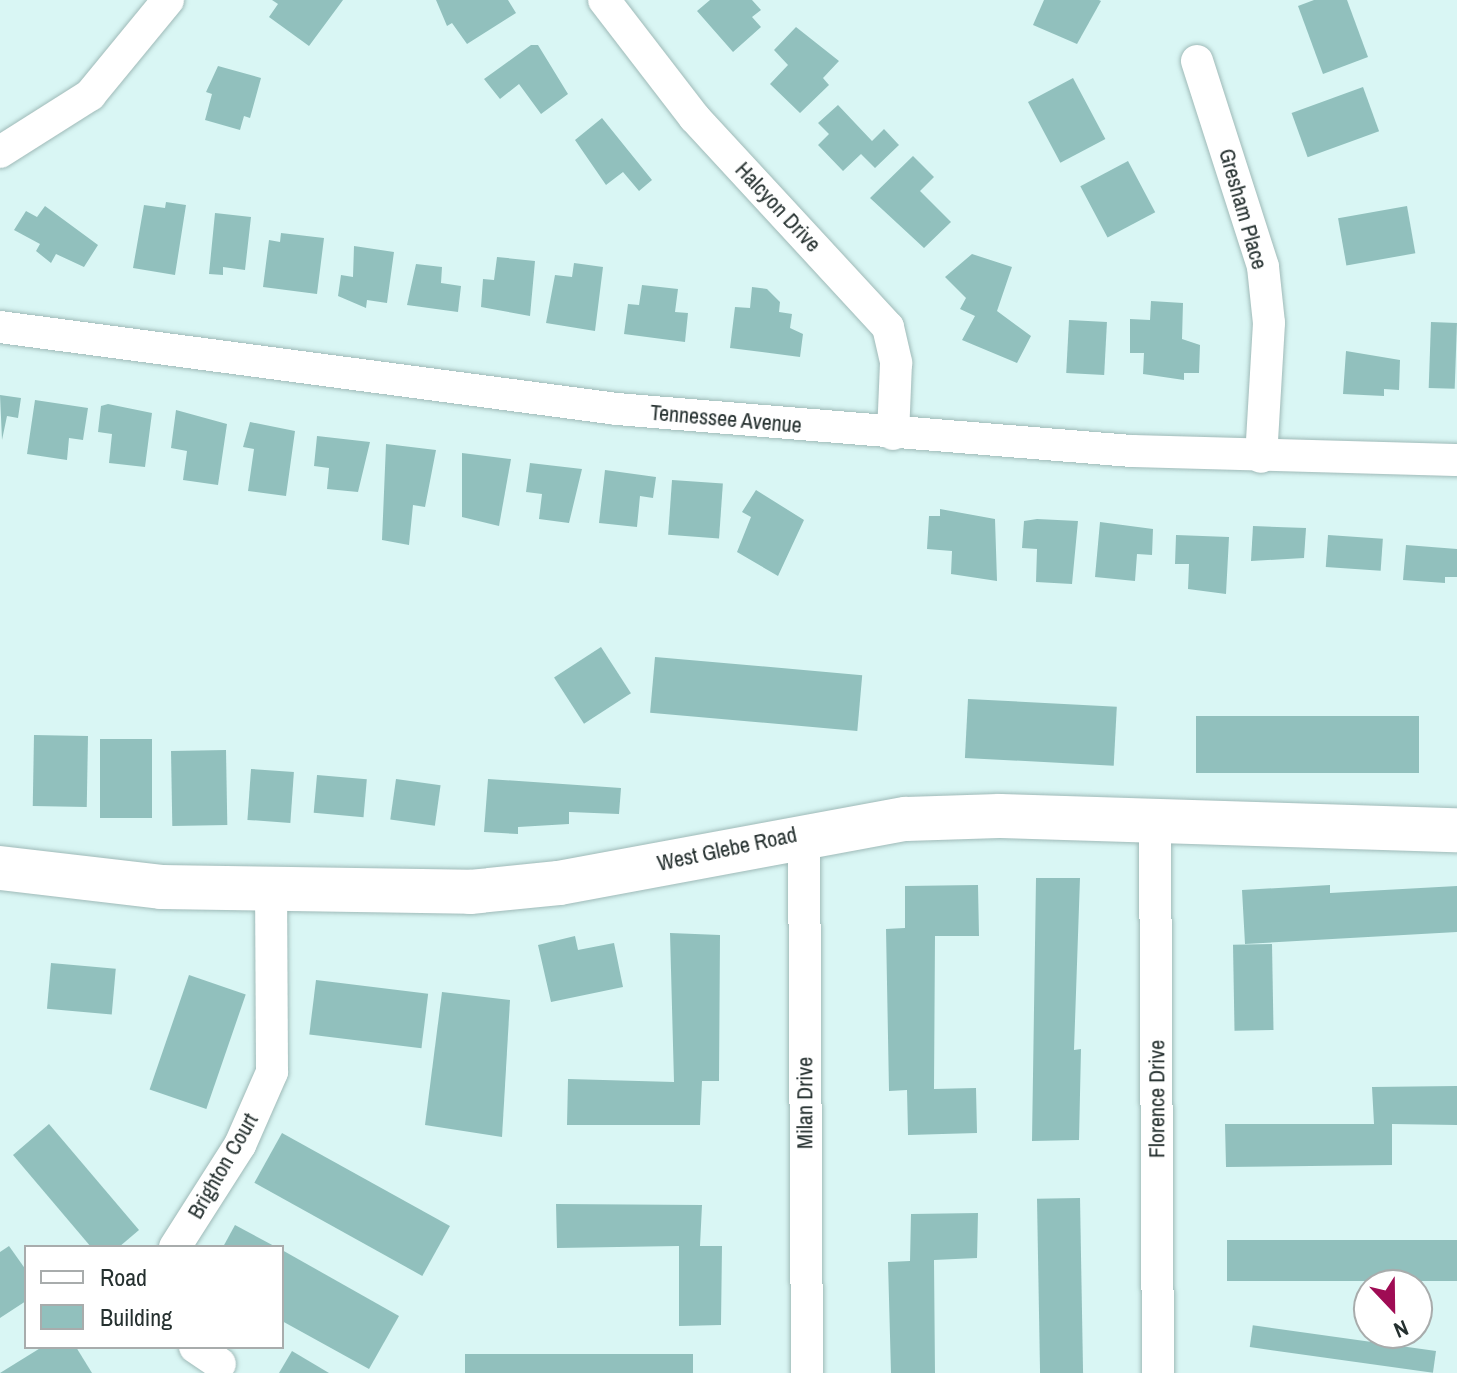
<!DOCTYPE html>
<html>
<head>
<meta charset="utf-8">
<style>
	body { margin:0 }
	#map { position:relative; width:1457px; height:1373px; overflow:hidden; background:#d9f6f4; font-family:"Archivo Narrow",sans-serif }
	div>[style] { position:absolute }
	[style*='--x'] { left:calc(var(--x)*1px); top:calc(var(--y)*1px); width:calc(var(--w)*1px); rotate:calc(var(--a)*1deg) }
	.building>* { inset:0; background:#91c0bd; transform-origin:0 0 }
	.roads { filter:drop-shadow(0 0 2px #9fbab8) drop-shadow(0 0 2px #9fbab8) }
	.minor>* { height:32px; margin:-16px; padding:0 16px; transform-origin:16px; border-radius:16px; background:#fff }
	.secondary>* { height:44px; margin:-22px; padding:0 22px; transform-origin:22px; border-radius:22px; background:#fff }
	span { translate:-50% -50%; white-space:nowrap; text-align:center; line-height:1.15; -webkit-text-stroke:6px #fff; paint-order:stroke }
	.street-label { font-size:22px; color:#25302f }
	.legend { position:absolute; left:24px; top:1245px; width:260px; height:104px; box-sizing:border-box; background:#fff; border:2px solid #a8acac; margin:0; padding:10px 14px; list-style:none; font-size:24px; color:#25302f }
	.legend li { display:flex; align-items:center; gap:16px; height:40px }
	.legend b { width:40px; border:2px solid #a8acac }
	.north { position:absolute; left:1353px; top:1269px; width:80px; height:80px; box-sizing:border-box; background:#fff; border:2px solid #a8acac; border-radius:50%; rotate:158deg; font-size:22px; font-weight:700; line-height:32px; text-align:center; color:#25302f }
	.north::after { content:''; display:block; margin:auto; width:28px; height:36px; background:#9f0c54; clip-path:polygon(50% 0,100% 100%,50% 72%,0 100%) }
</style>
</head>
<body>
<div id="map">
	<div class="building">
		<div style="clip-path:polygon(272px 0,343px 0,309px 46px,269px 17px,278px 4px)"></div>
		<div style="clip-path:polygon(436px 0,508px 0,516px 13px,467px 44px,452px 23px,447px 26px)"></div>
		<div style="clip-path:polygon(710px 0,752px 0,761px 10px,752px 17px,761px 27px,733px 52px,697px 11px)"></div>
		<div style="clip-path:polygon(1044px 0,1099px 0,1101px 1px,1077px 44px,1033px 25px)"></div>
		<div style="clip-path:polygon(1314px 0,1347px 0,1368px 57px,1323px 74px,1298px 6px)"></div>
		<div style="clip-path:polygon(796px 27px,839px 61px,823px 78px,829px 85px,800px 113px,770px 84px,788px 65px,774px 50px)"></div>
		<div style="clip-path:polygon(531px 45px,538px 45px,568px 94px,541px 114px,519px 84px,500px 99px,484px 79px)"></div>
		<div style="clip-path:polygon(218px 66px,261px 78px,250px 118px,244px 116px,240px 130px,205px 120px,212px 94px,206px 92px)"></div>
		<div style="left:1073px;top:78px;width:69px;height:51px;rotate:62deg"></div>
		<div style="left:1363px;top:87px;width:47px;height:76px;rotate:70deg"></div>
		<div style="clip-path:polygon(838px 105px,872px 141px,884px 129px,899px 145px,875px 168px,861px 154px,843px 171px,818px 145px,829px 134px,818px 123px)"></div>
		<div style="clip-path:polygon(602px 118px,652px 180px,639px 191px,623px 172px,606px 185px,575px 140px)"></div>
		<div style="clip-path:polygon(913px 156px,934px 177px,920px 191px,951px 222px,924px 248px,870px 198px)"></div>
		<div style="left:1128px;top:161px;width:58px;height:54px;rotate:62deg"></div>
		<div style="clip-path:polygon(166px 202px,186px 205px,175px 275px,133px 268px,144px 205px,165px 208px)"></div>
		<div style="clip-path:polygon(45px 206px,98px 245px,84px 267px,56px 254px,51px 263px,36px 251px,40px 244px,14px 230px,26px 211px,37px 217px)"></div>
		<div style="left:1407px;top:206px;width:48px;height:70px;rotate:80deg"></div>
		<div style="clip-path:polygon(215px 213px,251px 217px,245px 270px,223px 267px,223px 275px,209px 274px)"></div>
		<div style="clip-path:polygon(281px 233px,324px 238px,317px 294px,263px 287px,269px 240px,280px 242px)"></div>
		<div style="clip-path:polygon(354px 246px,394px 252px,387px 303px,367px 300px,366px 308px,338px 296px,341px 275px,353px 277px)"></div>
		<div style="clip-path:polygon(972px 254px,1012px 267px,997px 311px,1031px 336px,1017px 363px,962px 340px,975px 316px,960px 309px,966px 298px,945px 277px)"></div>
		<div style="clip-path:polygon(497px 257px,535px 261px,530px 316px,481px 307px,483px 279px,494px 280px)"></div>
		<div style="clip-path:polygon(574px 263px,603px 267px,595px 331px,546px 323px,555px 275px,572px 277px)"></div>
		<div style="clip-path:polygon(416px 264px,442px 267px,441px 283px,461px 286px,458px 312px,407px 305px)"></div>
		<div style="clip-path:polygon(642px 285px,678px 289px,675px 312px,688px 313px,685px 342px,624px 334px,628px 304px,639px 305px)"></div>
		<div style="clip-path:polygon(752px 287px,767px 289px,780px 302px,779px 312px,792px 314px,790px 328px,803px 334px,800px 357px,730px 348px,735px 307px,750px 308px)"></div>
		<div style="clip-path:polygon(1151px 301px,1183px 303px,1182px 339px,1200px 345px,1199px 373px,1184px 373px,1184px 380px,1143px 374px,1144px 353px,1130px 353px,1130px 319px,1150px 320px)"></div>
		<div style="left:1069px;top:320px;width:38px;height:53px;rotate:3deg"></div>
		<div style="left:1431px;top:322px;width:26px;height:66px;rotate:2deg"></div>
		<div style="clip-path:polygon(1346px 351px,1400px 360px,1399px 390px,1384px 389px,1384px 396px,1343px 394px)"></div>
		<div style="clip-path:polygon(0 395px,21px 398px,18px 418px,7px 416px,2px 440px)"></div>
		<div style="clip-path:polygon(35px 400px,88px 408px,83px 440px,69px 438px,67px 460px,27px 454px)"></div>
		<div style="clip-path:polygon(108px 404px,152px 413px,145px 467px,109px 463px,112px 434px,98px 432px,101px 406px)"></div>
		<div style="clip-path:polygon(176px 410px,227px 424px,218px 485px,183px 480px,187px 451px,171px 448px)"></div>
		<div style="clip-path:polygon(250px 422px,295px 431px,286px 496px,248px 491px,254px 449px,243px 447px)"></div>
		<div style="clip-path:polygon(317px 436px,370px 442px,358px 492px,327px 489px,329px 468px,314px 466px)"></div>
		<div style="clip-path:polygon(386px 444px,436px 450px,425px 507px,413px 505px,409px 545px,382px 540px)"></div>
		<div style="clip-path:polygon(462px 453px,511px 459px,499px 526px,462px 517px)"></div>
		<div style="clip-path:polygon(530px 463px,582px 469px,569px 523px,539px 519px,542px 494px,526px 492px)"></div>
		<div style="clip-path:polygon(605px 470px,656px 477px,653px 498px,640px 496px,637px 527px,599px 523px)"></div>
		<div style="left:672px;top:480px;width:51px;height:55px;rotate:4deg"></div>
		<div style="clip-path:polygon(756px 490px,804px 520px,778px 576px,737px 552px,751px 517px,742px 512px)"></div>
		<div style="clip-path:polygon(940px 509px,995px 519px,997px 581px,951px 574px,952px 551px,927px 549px,929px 516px,940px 516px)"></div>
		<div style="clip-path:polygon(1037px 519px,1078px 521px,1072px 584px,1036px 582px,1037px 549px,1022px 548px,1024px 521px)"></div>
		<div style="clip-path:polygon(1100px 522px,1153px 529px,1152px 555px,1137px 554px,1135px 581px,1095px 577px)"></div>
		<div style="clip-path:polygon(1253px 526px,1306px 528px,1304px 558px,1251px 561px)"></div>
		<div style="clip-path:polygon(1176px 535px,1229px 537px,1226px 594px,1188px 589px,1189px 564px,1175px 564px)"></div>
		<div style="left:1328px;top:535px;width:55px;height:32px;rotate:4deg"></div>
		<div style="clip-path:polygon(1406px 545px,1457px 549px,1457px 577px,1445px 577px,1445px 583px,1403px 580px)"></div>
		<div style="left:601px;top:647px;width:55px;height:56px;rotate:57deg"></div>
		<div style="left:655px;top:657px;width:208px;height:56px;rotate:5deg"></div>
		<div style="left:968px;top:699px;width:149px;height:59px;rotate:3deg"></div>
		<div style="left:1196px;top:716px;width:223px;height:57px"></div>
		<div style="left:34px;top:735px;width:54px;height:71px;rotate:1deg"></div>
		<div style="left:100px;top:739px;width:52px;height:79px"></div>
		<div style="left:226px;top:750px;width:75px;height:55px;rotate:89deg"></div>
		<div style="left:251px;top:769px;width:43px;height:51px;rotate:4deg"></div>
		<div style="left:317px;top:775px;width:50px;height:38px;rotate:5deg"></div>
		<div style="left:396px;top:779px;width:45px;height:41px;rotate:8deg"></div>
		<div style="clip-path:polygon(488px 779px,621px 788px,619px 814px,569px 812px,569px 824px,518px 827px,518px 834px,484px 832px)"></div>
		<div style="clip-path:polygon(1036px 878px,1080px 878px,1074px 1050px,1081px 1049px,1079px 1140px,1032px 1141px)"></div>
		<div style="clip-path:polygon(978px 885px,979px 936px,935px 936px,934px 1089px,976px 1088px,977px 1133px,908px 1135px,907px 1090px,889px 1091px,886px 929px,905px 928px,905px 886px)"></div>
		<div style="clip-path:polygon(1330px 885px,1330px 893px,1457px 886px,1457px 932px,1245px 944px,1242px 890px)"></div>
		<div style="clip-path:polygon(670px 933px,720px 935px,719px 1081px,702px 1081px,700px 1125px,567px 1125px,568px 1079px,674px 1082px)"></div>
		<div style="clip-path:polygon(575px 936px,578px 950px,614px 943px,623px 987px,551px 1002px,538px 945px)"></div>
		<div style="left:1272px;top:944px;width:86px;height:39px;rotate:89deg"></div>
		<div style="left:51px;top:963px;width:65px;height:46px;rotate:5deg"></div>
		<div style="left:189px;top:975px;width:60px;height:121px;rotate:19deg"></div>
		<div style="left:316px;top:980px;width:113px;height:55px;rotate:7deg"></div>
		<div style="clip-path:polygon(442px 992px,510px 1000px,502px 1137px,425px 1125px)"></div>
		<div style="clip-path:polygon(1457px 1086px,1457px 1125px,1392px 1124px,1392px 1165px,1226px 1167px,1225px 1124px,1374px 1124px,1372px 1087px)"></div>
		<div style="clip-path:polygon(49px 1124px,139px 1230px,119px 1247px,91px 1247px,13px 1155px)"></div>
		<div style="left:282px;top:1133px;width:192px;height:57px;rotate:29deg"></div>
		<div style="left:1080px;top:1198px;width:175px;height:43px;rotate:89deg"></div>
		<div style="clip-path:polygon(556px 1204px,702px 1205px,700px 1246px,722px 1246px,721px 1325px,679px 1326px,679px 1246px,557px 1248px)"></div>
		<div style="clip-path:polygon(978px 1213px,977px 1258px,934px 1260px,935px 1373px,891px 1373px,888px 1262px,910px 1261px,911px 1214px)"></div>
		<div style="clip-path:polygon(235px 1225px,276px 1247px,223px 1247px)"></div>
		<div style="left:1227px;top:1240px;width:230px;height:41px"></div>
		<div style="clip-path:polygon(9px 1246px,26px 1270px,26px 1301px,0 1318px,0 1252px)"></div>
		<div style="clip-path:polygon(282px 1250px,399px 1316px,369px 1369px,282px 1321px)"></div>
		<div style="clip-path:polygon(42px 1347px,76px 1347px,92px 1373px,0 1373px)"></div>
		<div style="clip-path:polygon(292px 1351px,329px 1373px,279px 1373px)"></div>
		<div style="left:1436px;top:1351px;width:22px;height:185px;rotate:98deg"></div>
		<div style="left:465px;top:1354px;width:228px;height:19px"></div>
	</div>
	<div class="roads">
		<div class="minor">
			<div style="--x:604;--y:0;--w:148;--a:52.4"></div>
			<div style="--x:694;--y:117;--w:286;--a:47.3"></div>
			<div style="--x:888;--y:327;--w:37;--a:77"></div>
			<div style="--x:896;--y:363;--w:71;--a:92.4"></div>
			<div style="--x:1197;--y:61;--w:216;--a:72.2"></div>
			<div style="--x:1263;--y:267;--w:56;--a:83.9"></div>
			<div style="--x:1269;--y:323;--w:134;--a:93.4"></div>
			<div style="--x:0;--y:152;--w:107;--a:-32.3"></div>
			<div style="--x:90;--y:95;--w:123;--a:-50.6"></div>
			<div style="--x:0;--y:327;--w:622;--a:7.57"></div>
			<div style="--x:617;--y:409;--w:516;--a:4.67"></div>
			<div style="--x:1131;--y:451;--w:326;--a:1.6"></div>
			<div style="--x:1155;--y:825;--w:548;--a:89.69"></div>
			<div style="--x:804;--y:833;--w:540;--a:89.68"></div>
			<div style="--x:175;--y:1247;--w:121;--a:-57.5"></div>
			<div style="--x:240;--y:1145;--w:80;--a:-66.3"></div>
			<div style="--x:272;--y:1072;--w:180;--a:-90.3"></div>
			<div style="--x:195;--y:1347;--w:30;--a:34"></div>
		</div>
		<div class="secondary">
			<div style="--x:0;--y:868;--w:162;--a:6.7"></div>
			<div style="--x:161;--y:887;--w:309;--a:0.9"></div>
			<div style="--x:470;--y:892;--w:89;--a:-5.8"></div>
			<div style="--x:559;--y:883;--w:353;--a:-10.5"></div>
			<div style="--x:906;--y:819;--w:93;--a:-1.8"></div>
			<div style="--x:999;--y:816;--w:458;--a:1.8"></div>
		</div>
	</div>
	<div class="street-label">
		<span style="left:778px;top:207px;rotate:47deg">Halcyon Drive</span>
		<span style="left:1243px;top:209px;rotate:74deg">Gresham Place</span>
		<span style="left:726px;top:419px;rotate:5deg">Tennessee Avenue</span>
		<span style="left:727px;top:849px;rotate:-12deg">West Glebe Road</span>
		<span style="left:1157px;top:1099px;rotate:-90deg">Florence Drive</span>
		<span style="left:805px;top:1103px;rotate:-90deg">Milan Drive</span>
		<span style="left:223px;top:1166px;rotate:-60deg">Brighton Court</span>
	</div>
	<ul class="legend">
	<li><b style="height:10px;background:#fff"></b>Road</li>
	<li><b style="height:22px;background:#91c0bd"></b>Building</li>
	</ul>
	<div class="north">N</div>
</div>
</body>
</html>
